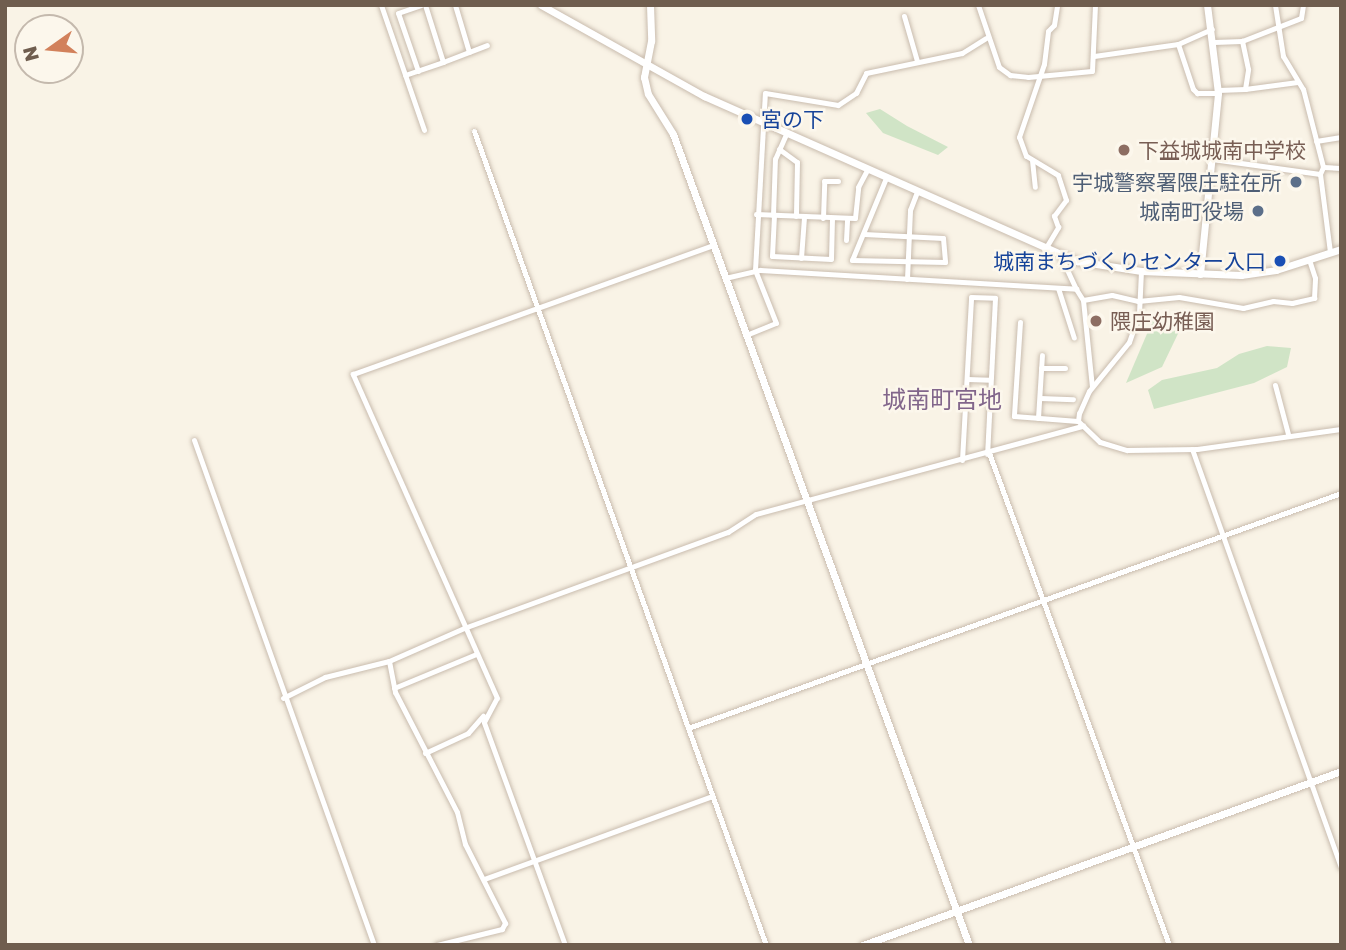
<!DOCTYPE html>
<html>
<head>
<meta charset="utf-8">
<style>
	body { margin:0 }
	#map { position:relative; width:1346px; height:950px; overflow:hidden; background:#f9f3e6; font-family:"Golos Text","Noto Sans JP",sans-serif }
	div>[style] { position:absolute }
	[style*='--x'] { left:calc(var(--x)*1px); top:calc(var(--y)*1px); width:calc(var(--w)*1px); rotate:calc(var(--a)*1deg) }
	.green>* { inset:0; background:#d0e4c6 }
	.roads { filter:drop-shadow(0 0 2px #c9bcae) drop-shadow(0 0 2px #c9bcae) }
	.minor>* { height:5px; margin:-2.5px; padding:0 2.5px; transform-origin:2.5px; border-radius:2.5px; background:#fff }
	.tertiary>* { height:7px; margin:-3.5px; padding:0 3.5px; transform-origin:3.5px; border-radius:3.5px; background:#fff }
	.dots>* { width:19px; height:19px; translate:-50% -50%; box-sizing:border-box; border:4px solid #fcf7ec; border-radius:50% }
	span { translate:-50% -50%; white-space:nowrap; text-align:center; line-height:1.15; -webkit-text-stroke:5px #fcf7ec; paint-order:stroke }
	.transit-label { font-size:21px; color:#164399 }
	.left { translate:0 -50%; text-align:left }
	.right { translate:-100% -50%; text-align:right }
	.education-label { font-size:21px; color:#785e54 }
	.service-label { font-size:21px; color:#4e5e75 }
	.quarter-label { font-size:24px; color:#82668b }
	.frame { position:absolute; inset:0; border:7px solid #6f5d4e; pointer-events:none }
	.north { position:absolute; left:14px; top:14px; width:70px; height:70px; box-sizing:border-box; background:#fcf7ec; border:2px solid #c4b9ad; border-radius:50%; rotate:255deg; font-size:19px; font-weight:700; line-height:28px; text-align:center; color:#6f5d4e }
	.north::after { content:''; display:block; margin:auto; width:24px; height:32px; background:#d2815b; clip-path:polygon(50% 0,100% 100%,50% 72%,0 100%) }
</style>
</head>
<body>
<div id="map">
	<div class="green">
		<div style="clip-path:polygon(880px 109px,907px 126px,948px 147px,938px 155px,883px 133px,866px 113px)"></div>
		<div style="clip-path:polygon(1155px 315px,1187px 315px,1162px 367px,1126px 383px)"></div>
		<div style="clip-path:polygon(1267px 346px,1291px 348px,1287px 367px,1254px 383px,1154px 409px,1148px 390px,1162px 380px,1217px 368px,1239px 354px)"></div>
	</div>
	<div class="roads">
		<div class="minor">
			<div style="--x:381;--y:5;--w:132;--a:71"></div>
			<div style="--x:455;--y:5;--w:49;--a:73.4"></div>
			<div style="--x:978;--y:5;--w:65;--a:71.3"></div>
			<div style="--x:999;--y:67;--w:14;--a:36"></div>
			<div style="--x:1010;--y:75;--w:18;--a:6"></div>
			<div style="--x:1028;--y:77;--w:64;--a:-5.4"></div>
			<div style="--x:1092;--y:71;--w:66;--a:-87.4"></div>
			<div style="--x:1275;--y:5;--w:52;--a:81.1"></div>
			<div style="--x:1283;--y:56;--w:39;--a:59"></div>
			<div style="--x:1303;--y:89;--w:81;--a:75.6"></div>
			<div style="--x:1323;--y:167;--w:8;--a:113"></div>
			<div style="--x:1320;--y:174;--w:79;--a:82.7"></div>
			<div style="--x:904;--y:16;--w:47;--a:73.9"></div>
			<div style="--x:1214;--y:42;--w:28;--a:-2"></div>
			<div style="--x:1178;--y:44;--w:47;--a:71.6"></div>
			<div style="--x:1193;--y:89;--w:6;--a:45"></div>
			<div style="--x:1197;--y:93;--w:21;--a:0"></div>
			<div style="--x:1094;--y:56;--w:85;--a:-8.1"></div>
			<div style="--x:1178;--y:44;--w:37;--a:-24"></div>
			<div style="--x:443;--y:62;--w:47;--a:-21.1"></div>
			<div style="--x:418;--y:71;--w:61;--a:-109"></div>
			<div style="--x:398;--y:13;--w:24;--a:-19"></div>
			<div style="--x:405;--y:75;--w:40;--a:-18.9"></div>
			<div style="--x:443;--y:62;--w:60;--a:-107.5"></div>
			<div style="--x:1245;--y:89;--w:53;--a:-7.5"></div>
			<div style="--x:1218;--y:90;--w:27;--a:-2"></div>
			<div style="--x:1245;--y:89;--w:20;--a:-81"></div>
			<div style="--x:1248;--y:69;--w:29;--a:-102"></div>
			<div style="--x:1242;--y:41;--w:63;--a:-21.3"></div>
			<div style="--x:1301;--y:18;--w:13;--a:-81"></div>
			<div style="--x:474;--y:131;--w:865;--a:70.27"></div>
			<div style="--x:1316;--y:141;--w:25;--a:-9"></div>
			<div style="--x:779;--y:149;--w:22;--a:36"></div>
			<div style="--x:797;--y:162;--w:54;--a:91.1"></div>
			<div style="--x:1212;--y:159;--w:109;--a:7.9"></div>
			<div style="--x:1032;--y:160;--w:27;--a:84"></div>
			<div style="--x:1323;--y:167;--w:18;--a:3"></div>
			<div style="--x:756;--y:214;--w:99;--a:2.3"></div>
			<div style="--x:855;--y:218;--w:31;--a:-84"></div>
			<div style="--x:858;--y:187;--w:19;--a:-62"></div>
			<div style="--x:773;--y:215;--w:56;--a:-88"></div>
			<div style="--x:775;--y:159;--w:27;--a:-66"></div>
			<div style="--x:774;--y:215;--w:41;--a:92.8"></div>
			<div style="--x:772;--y:256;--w:59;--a:2.9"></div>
			<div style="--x:831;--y:259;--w:41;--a:-88.6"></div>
			<div style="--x:823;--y:218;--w:37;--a:-88"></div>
			<div style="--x:824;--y:181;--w:14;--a:0"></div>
			<div style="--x:864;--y:234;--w:79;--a:2.9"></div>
			<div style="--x:943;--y:238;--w:24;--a:85"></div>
			<div style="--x:945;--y:262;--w:93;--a:-178.8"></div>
			<div style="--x:852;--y:260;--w:89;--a:-67.5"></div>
			<div style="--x:846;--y:240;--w:22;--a:-87"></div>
			<div style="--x:1045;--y:249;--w:26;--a:-59"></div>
			<div style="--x:1058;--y:227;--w:12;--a:-110"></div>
			<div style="--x:1054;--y:216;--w:20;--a:-53"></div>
			<div style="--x:1066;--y:200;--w:26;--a:-108"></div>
			<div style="--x:1058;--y:175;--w:37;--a:-149"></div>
			<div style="--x:1026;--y:156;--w:20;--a:-110"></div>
			<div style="--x:1019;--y:137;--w:77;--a:-71.1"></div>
			<div style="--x:1044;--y:64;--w:33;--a:-83"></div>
			<div style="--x:1048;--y:31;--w:8;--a:-45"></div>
			<div style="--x:1054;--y:25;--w:20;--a:-81"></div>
			<div style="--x:801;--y:258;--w:41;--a:-85.8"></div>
			<div style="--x:1141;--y:271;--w:42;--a:92.7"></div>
			<div style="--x:1139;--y:313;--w:31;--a:109"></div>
			<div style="--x:1129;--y:342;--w:63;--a:129.2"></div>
			<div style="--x:1089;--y:391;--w:24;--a:114"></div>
			<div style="--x:1079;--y:413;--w:8;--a:97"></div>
			<div style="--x:1078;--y:421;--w:30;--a:44"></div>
			<div style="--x:1100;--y:442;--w:28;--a:17"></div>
			<div style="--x:1127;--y:450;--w:70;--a:-0.8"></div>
			<div style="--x:1197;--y:449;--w:145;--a:-7.9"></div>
			<div style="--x:725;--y:278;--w:36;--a:-13"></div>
			<div style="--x:760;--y:270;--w:317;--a:3.4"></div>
			<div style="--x:1076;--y:289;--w:38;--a:-115"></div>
			<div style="--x:907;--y:279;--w:69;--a:-87.5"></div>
			<div style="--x:910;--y:210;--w:19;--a:-69"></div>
			<div style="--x:1058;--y:288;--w:52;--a:72.3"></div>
			<div style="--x:1076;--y:289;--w:13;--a:58"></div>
			<div style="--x:1083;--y:300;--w:29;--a:-10"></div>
			<div style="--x:1112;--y:295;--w:27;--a:13"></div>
			<div style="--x:1138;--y:301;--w:41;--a:-5.6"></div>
			<div style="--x:1179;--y:297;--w:65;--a:9.8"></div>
			<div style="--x:1243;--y:308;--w:31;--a:-13"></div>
			<div style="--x:1273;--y:301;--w:19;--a:6"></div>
			<div style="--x:1292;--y:303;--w:23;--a:-13"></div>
			<div style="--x:1314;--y:298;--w:20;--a:-87"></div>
			<div style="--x:1315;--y:278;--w:20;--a:-108"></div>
			<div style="--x:1083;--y:300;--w:87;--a:84.1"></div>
			<div style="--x:1020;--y:322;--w:94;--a:93.7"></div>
			<div style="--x:1014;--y:416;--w:64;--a:4.5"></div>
			<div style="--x:746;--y:335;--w:32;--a:-22"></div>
			<div style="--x:776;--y:323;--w:57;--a:-111.6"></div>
			<div style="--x:755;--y:270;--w:177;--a:-86.8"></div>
			<div style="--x:765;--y:93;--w:74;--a:9.3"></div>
			<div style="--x:838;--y:105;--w:22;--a:-34"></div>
			<div style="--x:856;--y:93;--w:22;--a:-63"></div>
			<div style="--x:866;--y:73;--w:98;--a:-11.8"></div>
			<div style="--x:962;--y:53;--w:28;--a:-32"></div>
			<div style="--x:1041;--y:368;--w:24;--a:0"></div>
			<div style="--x:967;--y:379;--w:23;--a:2"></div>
			<div style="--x:1275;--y:385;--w:51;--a:75.1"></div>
			<div style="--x:1040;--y:398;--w:33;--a:2"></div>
			<div style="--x:1038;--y:418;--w:63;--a:-86.4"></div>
			<div style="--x:194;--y:440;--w:536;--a:70.38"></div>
			<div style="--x:1192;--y:449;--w:444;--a:70.4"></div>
			<div style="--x:989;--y:453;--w:524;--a:69.9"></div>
			<div style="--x:962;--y:460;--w:163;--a:-86.8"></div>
			<div style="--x:971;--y:297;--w:24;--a:2"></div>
			<div style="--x:995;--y:298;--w:156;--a:92.9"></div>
			<div style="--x:389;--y:661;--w:32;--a:79"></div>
			<div style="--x:395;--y:692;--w:135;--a:62.7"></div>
			<div style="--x:457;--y:812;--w:33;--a:76"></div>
			<div style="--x:465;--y:844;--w:89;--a:63.1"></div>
			<div style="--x:505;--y:923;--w:7;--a:117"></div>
			<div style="--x:502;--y:929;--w:67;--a:166.2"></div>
			<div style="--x:394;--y:688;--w:89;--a:-22.5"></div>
			<div style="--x:283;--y:698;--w:47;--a:-26.6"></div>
			<div style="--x:325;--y:677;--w:66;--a:-14"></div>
			<div style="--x:389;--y:661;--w:82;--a:-23.7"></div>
			<div style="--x:464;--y:628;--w:281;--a:-20"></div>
			<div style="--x:728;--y:532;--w:33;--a:-33"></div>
			<div style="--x:756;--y:514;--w:339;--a:-15.1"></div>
			<div style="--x:688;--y:728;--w:694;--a:-19.79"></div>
			<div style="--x:425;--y:753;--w:47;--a:-24.9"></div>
			<div style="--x:468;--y:733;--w:23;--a:-49"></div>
			<div style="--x:484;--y:879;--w:243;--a:-20"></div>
			<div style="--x:565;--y:945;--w:237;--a:-110"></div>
			<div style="--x:484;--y:722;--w:27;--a:-62"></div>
			<div style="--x:497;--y:698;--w:355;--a:-114"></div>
			<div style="--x:353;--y:374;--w:382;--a:-19.7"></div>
		</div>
		<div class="tertiary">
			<div style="--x:541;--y:5;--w:187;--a:29.2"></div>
			<div style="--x:704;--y:96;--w:408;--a:23.9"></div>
			<div style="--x:1077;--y:261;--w:65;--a:8.9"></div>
			<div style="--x:1141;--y:271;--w:100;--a:2.3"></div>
			<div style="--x:1241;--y:275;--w:35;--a:-8"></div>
			<div style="--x:1276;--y:270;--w:68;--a:-17.9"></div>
			<div style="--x:650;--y:5;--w:36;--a:88"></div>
			<div style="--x:651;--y:41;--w:37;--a:101"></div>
			<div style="--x:644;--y:77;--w:17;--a:77"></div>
			<div style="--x:648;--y:94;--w:47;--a:58"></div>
			<div style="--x:673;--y:134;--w:863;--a:69.95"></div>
			<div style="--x:1200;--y:274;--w:182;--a:-84.3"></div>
			<div style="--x:1218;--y:93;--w:89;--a:-97.1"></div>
			<div style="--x:863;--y:945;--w:509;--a:-20"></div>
		</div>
	</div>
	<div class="dots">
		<div style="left:747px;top:119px;background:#1a4fb4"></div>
		<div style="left:1124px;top:150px;background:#8d6e63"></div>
		<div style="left:1296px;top:182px;background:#5c6f8a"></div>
		<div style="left:1258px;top:211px;background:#5c6f8a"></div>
		<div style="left:1280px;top:261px;background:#1a4fb4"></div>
		<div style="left:1096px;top:321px;background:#8d6e63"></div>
	</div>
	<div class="transit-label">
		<span class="left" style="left:761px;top:119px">宮の下</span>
		<span class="right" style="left:1266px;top:261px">城南まちづくりセンター入口</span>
	</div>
	<div class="education-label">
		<span class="left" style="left:1138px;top:150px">下益城城南中学校</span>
		<span class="left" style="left:1110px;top:321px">隈庄幼稚園</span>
	</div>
	<div class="service-label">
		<span class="right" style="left:1282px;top:182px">宇城警察署隈庄駐在所</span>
		<span class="right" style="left:1244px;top:211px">城南町役場</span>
	</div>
	<div class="quarter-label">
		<span style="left:942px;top:399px">城南町宮地</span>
	</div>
	<div class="frame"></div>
	<div class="north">N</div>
</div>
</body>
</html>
